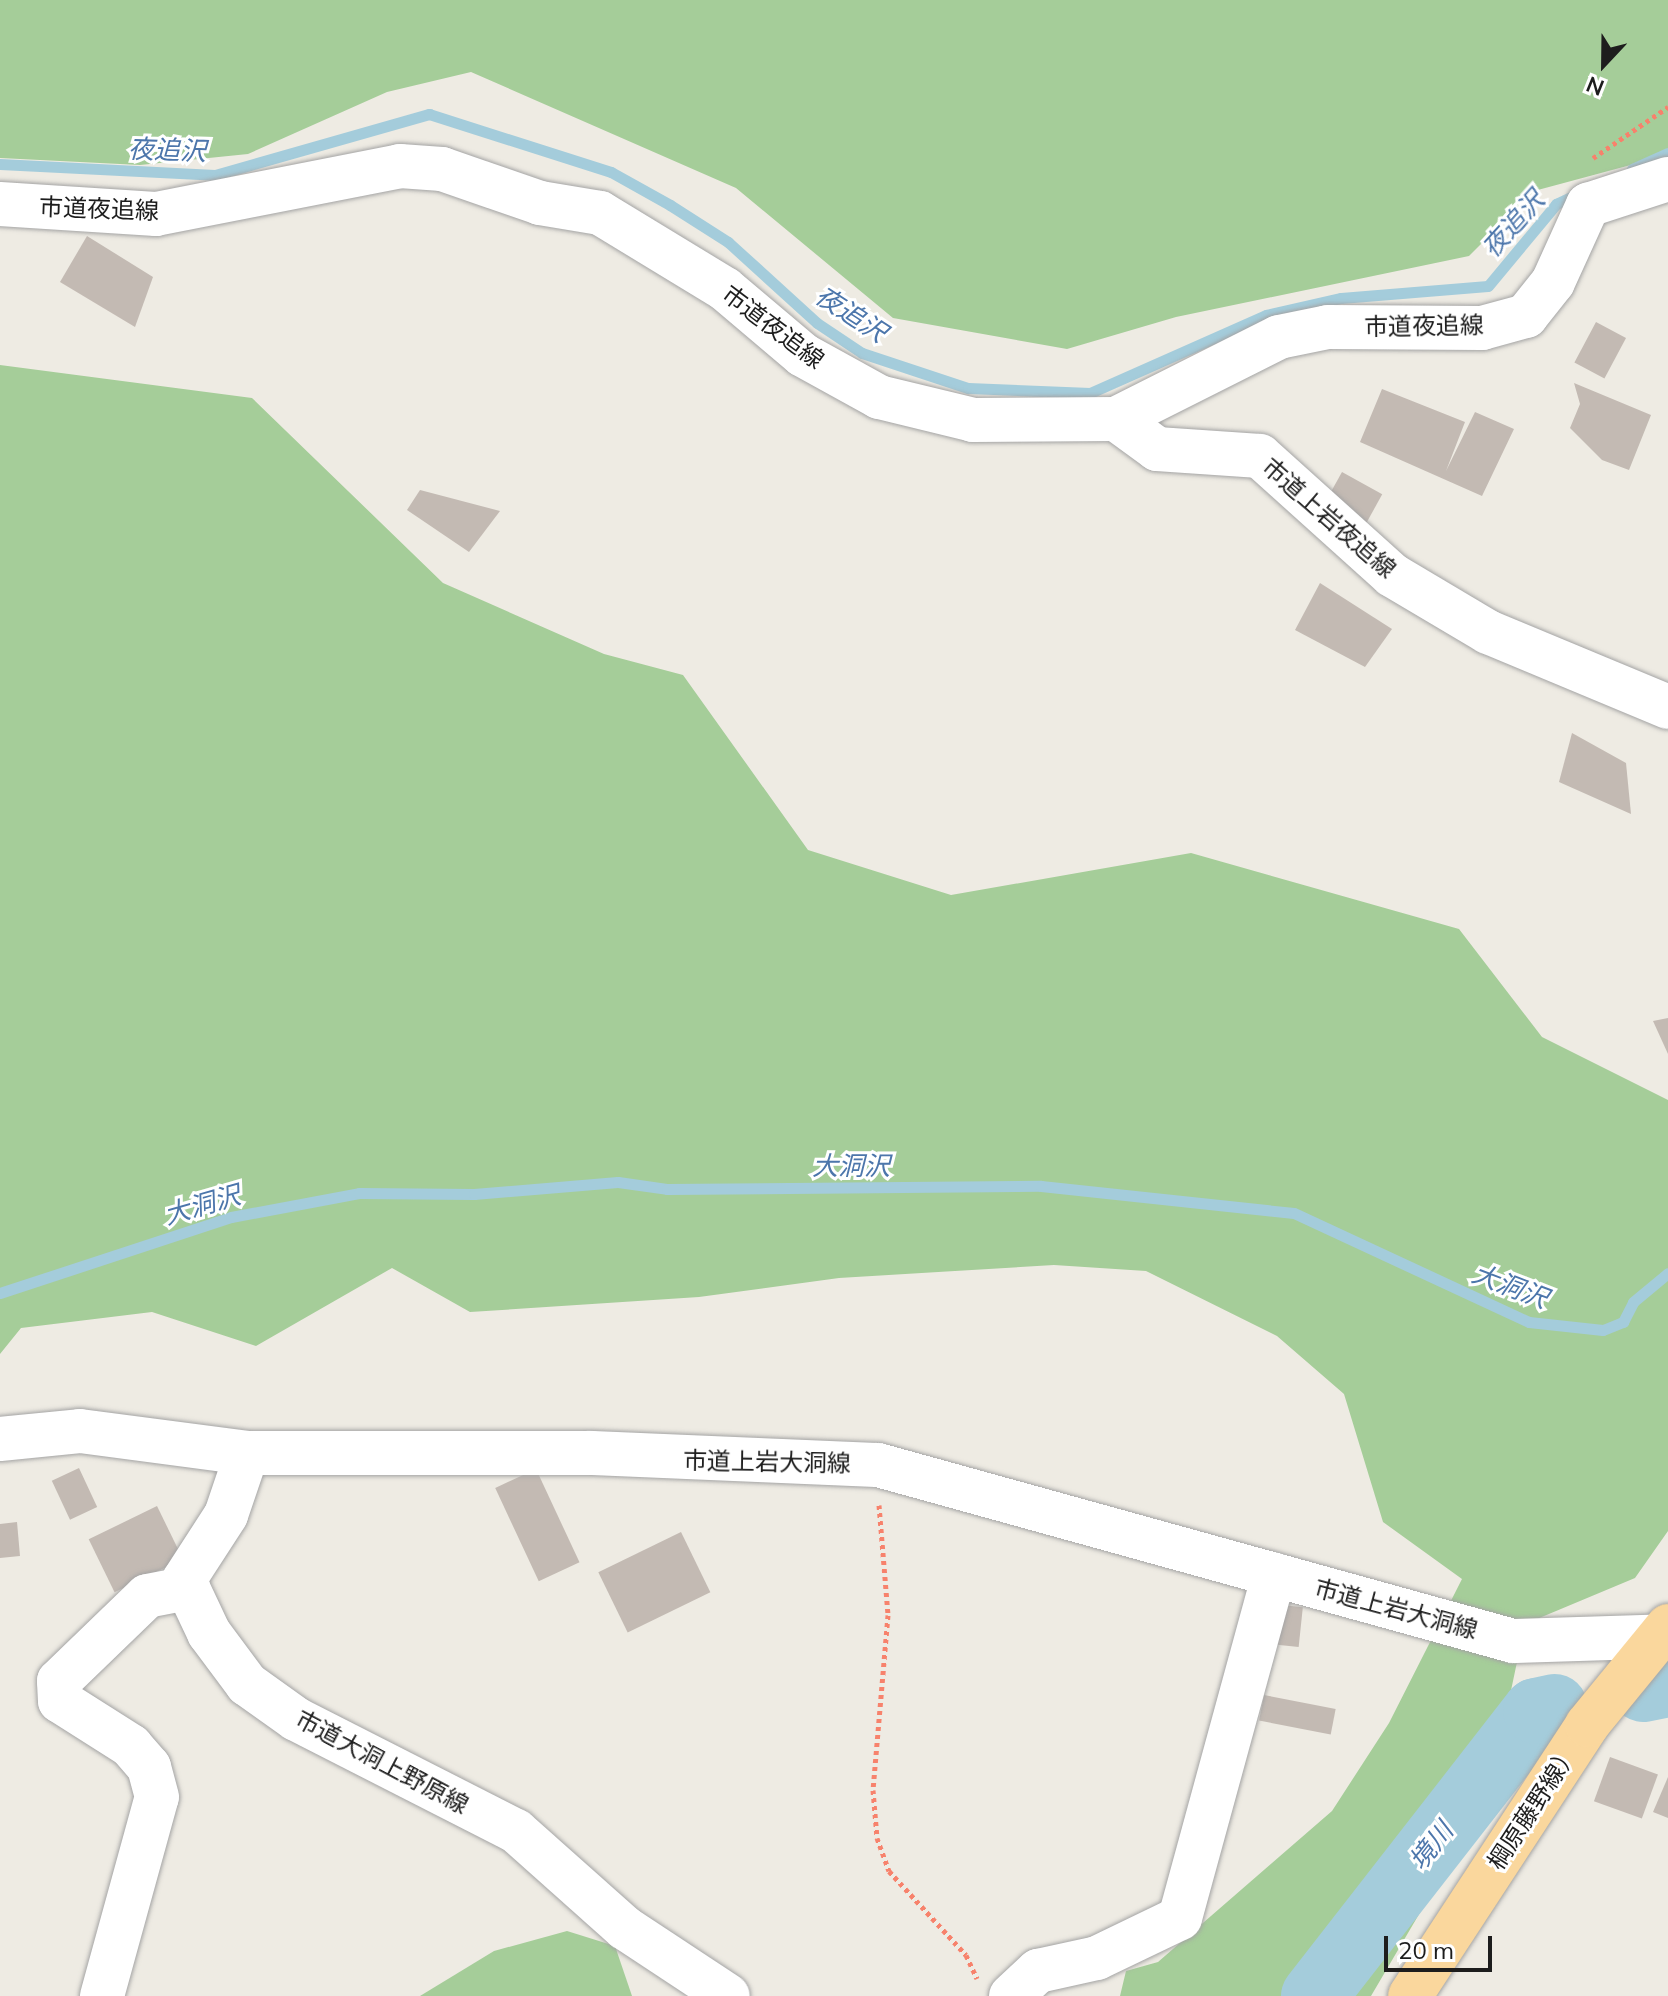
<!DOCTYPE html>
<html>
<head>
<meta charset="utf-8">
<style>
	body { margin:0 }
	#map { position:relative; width:1668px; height:1996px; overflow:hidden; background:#eeebe3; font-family:Mulish,"Noto Sans JP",sans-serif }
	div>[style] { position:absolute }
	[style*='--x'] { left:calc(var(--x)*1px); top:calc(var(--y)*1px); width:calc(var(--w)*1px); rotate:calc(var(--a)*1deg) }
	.forest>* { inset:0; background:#a5cd99 }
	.stream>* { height:11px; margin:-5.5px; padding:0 5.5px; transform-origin:5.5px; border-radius:5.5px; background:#a4ccdb }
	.river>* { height:66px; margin:-33px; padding:0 33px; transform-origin:33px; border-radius:33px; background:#a4ccdb }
	.building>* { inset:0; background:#c3bab3; transform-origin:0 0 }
	.path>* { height:5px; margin-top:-2.5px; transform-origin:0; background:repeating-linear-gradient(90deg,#f7826c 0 4px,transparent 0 8px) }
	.roads { filter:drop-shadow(0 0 2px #a4a4a4) drop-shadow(0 0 2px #a4a4a4) }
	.minor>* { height:44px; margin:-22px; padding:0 22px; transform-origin:22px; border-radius:22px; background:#fff }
	.major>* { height:44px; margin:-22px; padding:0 22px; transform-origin:22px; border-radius:22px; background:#fad79d }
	span { translate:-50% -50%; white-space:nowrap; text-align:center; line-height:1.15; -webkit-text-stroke:6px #fff; paint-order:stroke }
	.street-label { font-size:24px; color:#1d1d1d }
	.water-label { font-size:26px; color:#4c76ab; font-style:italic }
	.north { position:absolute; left:1564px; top:24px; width:80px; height:80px; -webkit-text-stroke:6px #fff; paint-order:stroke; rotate:202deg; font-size:22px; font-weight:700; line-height:32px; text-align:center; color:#1d1d1d }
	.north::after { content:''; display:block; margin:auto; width:28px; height:36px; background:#1d1d1d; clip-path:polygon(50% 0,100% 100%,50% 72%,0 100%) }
	.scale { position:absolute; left:1384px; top:1936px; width:108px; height:36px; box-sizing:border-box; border:4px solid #1d1d1d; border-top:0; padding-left:10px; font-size:24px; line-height:28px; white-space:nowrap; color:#1d1d1d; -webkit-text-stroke:6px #fff; paint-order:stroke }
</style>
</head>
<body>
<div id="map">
	<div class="forest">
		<div style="clip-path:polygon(0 0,1668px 0,1668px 155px,1534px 191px,1469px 256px,1176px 317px,1067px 349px,893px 318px,736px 188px,471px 72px,387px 92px,248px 154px,140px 165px,0 158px)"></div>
		<div style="clip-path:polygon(0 365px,252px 398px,443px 583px,604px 654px,683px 675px,808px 850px,951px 895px,1191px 853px,1459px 929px,1542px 1037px,1668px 1100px,1668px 1531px,1635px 1578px,1525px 1624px,1489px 1795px,1371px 1996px,1120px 1996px,1126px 1971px,1158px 1962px,1332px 1811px,1389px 1723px,1462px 1579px,1383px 1522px,1344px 1394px,1277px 1336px,1146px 1271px,1054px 1265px,839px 1278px,699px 1297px,470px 1312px,392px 1268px,256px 1346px,152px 1312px,21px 1328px,0 1354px)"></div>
		<div style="clip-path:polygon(567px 1931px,615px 1946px,632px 1996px,420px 1996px,494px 1951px)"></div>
	</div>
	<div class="stream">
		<div style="--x:0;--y:164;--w:215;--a:2.9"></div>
		<div style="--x:215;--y:175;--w:223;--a:-15.9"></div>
		<div style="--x:429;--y:114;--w:191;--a:17.7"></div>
		<div style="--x:611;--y:172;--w:68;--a:29.2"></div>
		<div style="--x:670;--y:205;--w:69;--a:32.5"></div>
		<div style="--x:728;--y:242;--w:120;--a:42.3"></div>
		<div style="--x:817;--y:323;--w:54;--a:33.7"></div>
		<div style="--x:862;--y:353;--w:112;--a:18.3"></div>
		<div style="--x:968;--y:388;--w:122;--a:2.3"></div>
		<div style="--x:1090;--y:393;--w:193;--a:-23.9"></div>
		<div style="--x:1266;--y:315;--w:77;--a:-12.8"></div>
		<div style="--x:1341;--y:298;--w:147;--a:-4.7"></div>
		<div style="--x:1488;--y:286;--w:107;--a:-50.3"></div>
		<div style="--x:1556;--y:204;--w:26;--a:-25"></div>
		<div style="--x:1632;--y:169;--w:39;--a:-24"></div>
		<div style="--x:0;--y:1293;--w:243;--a:-18.2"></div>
		<div style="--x:231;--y:1217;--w:130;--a:-10.6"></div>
		<div style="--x:359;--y:1193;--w:115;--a:0.5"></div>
		<div style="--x:474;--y:1194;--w:144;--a:-4.8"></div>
		<div style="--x:618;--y:1182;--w:49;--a:8.1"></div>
		<div style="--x:667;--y:1189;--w:374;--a:-0.5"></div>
		<div style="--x:1041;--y:1186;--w:254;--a:6.1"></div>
		<div style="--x:1294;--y:1213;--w:259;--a:24.9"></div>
		<div style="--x:1529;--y:1322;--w:74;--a:6.2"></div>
		<div style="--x:1603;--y:1330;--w:22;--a:-22"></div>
		<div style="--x:1623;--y:1322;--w:22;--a:-63"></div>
		<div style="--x:1633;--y:1302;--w:45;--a:-39.6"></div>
	</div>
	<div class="river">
		<div style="--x:1643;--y:1689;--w:25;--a:-11"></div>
		<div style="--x:1314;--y:1996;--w:361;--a:-52.1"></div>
		<div style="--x:1536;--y:1711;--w:19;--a:-12"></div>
	</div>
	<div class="building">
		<div style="clip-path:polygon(87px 236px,153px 277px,135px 327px,60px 282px)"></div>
		<div style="left:1596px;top:322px;width:34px;height:46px;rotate:28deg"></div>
		<div style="clip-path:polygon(1574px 383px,1651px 415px,1629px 470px,1602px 460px,1570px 428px,1580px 404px)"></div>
		<div style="clip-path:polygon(1382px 389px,1465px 422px,1446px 471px,1475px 412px,1514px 429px,1482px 496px,1360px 442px)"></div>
		<div style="left:1342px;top:472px;width:46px;height:33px;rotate:29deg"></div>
		<div style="clip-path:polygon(420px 490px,500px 511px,469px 552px,407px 510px)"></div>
		<div style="clip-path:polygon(1320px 583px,1392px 629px,1365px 667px,1295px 630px)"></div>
		<div style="clip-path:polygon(1572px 733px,1626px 763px,1631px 814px,1559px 782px)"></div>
		<div style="clip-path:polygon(1668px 1018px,1668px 1054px,1653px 1021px)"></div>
		<div style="left:79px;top:1468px;width:43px;height:30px;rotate:65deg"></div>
		<div style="left:536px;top:1469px;width:103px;height:45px;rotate:65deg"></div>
		<div style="left:157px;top:1506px;width:59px;height:76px;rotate:64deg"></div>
		<div style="clip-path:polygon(17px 1522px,20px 1556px,0 1558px,0 1524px)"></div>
		<div style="left:681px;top:1532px;width:67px;height:92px;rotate:64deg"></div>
		<div style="left:1273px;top:1604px;width:30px;height:40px;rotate:6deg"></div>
		<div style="left:1264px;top:1695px;width:73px;height:26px;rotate:11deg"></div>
		<div style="left:1610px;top:1757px;width:51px;height:47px;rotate:20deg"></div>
		<div style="clip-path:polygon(1668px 1777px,1668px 1818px,1653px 1812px)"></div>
	</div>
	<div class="path">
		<div style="--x:1593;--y:158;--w:91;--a:-34.2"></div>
		<div style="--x:879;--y:1505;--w:110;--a:85.3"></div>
		<div style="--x:888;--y:1615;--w:176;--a:94.9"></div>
		<div style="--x:873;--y:1790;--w:48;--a:85.2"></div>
		<div style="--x:877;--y:1838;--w:35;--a:70"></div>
		<div style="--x:889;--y:1871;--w:114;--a:47.5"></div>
		<div style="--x:966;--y:1955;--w:26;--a:65"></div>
	</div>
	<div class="roads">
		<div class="minor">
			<div style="--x:0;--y:204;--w:156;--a:3.7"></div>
			<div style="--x:156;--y:214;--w:249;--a:-11.1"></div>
			<div style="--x:400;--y:166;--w:42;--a:4.1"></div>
			<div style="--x:442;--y:169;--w:104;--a:19.1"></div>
			<div style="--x:540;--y:203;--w:61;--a:9.5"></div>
			<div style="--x:600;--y:213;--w:146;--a:31.3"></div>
			<div style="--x:725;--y:289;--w:102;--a:40.2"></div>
			<div style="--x:803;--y:355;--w:87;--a:28.9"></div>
			<div style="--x:879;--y:397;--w:97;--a:13.7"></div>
			<div style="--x:973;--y:420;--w:143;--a:-0.4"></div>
			<div style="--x:1116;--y:419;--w:182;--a:-26.7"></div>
			<div style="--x:1279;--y:337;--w:50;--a:-11.5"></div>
			<div style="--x:1328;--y:327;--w:154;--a:0.4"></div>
			<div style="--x:1482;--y:328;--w:46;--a:-15.3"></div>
			<div style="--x:1526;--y:316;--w:43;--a:-51.5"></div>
			<div style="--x:1553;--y:282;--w:85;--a:-65.6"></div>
			<div style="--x:1588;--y:205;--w:84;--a:-18"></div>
			<div style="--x:1116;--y:419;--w:51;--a:36.2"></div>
			<div style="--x:1157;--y:449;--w:103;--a:3.9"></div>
			<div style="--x:1260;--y:456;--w:178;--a:42"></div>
			<div style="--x:1392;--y:575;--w:112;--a:30.7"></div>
			<div style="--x:1488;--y:632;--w:195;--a:22.6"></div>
			<div style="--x:0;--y:1439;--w:80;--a:-5.7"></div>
			<div style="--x:80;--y:1431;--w:168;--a:7.5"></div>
			<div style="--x:247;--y:1453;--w:344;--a:0"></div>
			<div style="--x:591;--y:1453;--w:287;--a:2.4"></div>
			<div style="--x:878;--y:1465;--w:659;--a:15.49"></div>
			<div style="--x:1513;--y:1641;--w:155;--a:-1.8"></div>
			<div style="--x:247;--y:1453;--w:65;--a:108.7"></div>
			<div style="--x:226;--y:1515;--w:77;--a:122.9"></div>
			<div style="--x:184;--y:1580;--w:59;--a:64.7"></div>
			<div style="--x:209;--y:1633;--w:64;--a:53.3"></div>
			<div style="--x:247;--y:1684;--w:60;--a:35.5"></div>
			<div style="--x:296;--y:1719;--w:247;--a:27"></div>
			<div style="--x:516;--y:1831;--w:146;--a:41.7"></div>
			<div style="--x:625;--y:1928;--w:123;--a:33.4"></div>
			<div style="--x:102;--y:1996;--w:206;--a:-74.6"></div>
			<div style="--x:157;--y:1797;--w:31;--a:-105"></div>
			<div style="--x:149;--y:1767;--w:28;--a:-131"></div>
			<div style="--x:131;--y:1746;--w:84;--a:-147.6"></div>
			<div style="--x:60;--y:1701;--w:20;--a:-93"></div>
			<div style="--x:59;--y:1681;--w:122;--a:-44"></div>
			<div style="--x:147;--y:1596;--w:42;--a:-11"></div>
			<div style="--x:1011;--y:1996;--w:37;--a:-43"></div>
			<div style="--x:1038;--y:1971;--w:60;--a:-12.4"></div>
			<div style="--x:1097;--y:1958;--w:92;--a:-25.7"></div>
			<div style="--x:1180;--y:1918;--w:356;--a:-74.7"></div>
		</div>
		<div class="major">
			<div style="--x:1410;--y:1996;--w:324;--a:-56.8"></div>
			<div style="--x:1587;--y:1725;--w:128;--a:-50.7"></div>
		</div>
	</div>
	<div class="street-label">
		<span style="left:99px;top:209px;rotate:2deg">市道夜追線</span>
		<span style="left:1424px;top:326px;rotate:-1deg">市道夜追線</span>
		<span style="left:773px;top:327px;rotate:37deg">市道夜追線</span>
		<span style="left:1329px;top:518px;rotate:41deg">市道上岩夜追線</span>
		<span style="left:767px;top:1462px;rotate:1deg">市道上岩大洞線</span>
		<span style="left:1396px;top:1609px;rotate:15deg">市道上岩大洞線</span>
		<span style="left:382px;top:1762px;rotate:28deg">市道大洞上野原線</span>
		<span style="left:1533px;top:1807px;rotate:-57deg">棡原藤野線）</span>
	</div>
	<div class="water-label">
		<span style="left:167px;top:150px;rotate:2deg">夜追沢</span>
		<span style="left:1513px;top:224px;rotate:-48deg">夜追沢</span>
		<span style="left:851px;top:314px;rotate:33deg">夜追沢</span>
		<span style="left:851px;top:1166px">大洞沢</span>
		<span style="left:202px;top:1205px;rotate:-16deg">大洞沢</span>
		<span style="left:1510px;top:1286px;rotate:21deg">大洞沢</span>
		<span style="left:1431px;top:1846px;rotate:-52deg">境川</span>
	</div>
	<div class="north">N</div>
	<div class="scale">20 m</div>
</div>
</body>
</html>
